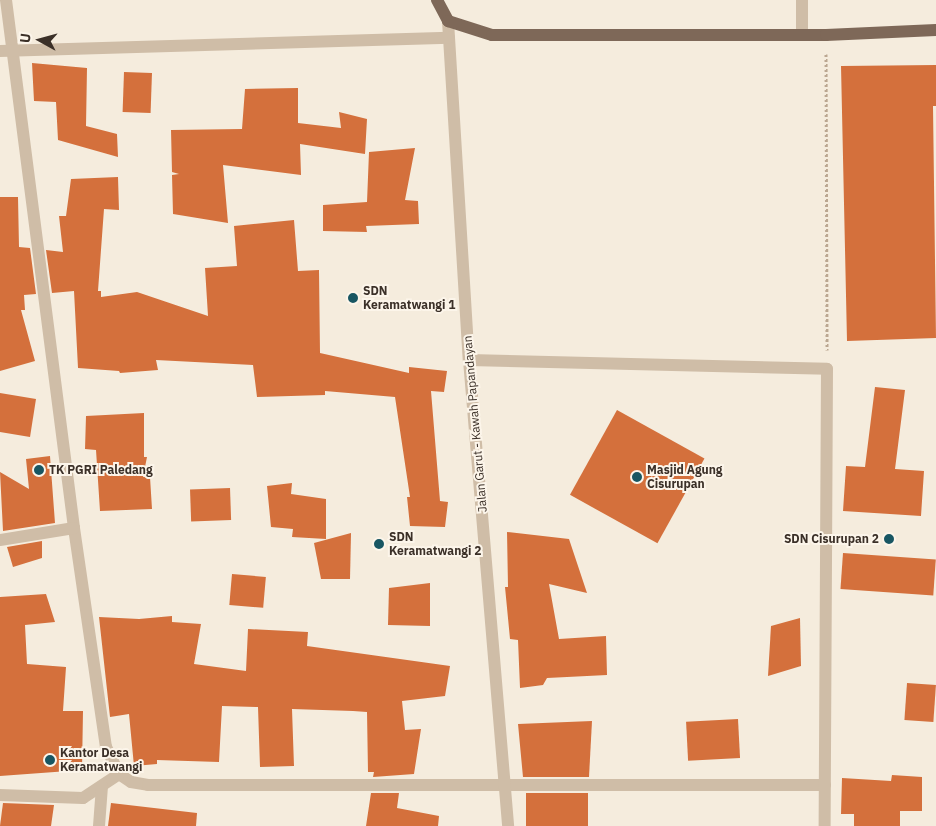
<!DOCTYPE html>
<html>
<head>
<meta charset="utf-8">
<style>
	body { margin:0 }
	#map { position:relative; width:936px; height:826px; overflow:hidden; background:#f5ecdd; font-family:"IBM Plex Sans",sans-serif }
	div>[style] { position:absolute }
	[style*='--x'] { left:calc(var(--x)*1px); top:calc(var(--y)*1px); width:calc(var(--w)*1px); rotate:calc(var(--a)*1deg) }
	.building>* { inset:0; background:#d4703c; transform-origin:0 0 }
	.path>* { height:3px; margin-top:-1.5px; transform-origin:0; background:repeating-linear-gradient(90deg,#bba791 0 2.5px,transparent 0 5px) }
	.street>* { height:12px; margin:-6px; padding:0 6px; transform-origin:6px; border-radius:6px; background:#cfbda7 }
	.primary>* { height:12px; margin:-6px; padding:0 6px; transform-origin:6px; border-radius:6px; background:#7e6858 }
	.dots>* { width:14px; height:14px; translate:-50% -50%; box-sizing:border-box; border:2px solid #fcf5ea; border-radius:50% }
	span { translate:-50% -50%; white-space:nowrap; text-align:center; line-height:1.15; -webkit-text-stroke:4px #fcf5ea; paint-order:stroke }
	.poi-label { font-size:12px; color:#3b3028; font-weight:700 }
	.left { translate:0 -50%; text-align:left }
	.right { translate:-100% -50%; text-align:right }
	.street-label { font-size:12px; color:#3b3028 }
	.north { position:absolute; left:15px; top:15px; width:50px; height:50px; -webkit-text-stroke:4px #fcf5ea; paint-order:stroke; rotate:277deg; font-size:14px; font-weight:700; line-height:20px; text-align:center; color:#3b3028 }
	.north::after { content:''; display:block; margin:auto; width:18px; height:22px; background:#3b3028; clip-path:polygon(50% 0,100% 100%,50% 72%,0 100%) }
</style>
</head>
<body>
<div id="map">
	<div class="building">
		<div style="clip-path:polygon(32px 63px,87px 68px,86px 126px,117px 134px,118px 157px,58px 140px,56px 102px,34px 101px)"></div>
		<div style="clip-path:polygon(936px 65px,936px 106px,933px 106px,936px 338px,847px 341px,841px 66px)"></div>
		<div style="left:124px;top:72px;width:28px;height:40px;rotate:2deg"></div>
		<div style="clip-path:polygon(298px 88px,298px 123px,341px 128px,339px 112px,367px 119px,365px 154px,300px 144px,301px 175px,223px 165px,228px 223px,173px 214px,172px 175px,179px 174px,172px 172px,171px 130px,242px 129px,245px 89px)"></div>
		<div style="clip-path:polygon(415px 148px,405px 200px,418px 201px,419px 224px,366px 226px,367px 232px,323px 231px,323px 205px,367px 202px,369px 152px)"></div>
		<div style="clip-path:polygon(118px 177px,119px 210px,104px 209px,98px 291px,101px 291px,101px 297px,137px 292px,208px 316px,205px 268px,237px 266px,234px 226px,294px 220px,298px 271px,319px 270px,320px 353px,409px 373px,409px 367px,447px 371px,444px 392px,431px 391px,440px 501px,448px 502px,445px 527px,410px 526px,407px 497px,410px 497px,395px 397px,325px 391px,325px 395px,257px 397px,253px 365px,156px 360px,158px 370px,120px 373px,119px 371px,78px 368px,74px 291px,52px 293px,46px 250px,63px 252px,59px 216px,66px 216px,71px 179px)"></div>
		<div style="clip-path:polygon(0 197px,18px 197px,19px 247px,30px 248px,36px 294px,24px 295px,25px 310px,21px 310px,35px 361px,0 371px)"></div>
		<div style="clip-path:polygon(875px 387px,905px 390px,895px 469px,924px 471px,921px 516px,843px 511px,846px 466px,865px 467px)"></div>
		<div style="clip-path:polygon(0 393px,36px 399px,30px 437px,0 432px)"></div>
		<div style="left:617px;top:410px;width:100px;height:97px;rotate:29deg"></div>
		<div style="clip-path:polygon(144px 413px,144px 457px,147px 457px,143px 477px,150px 477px,152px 509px,100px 511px,96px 450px,85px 449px,86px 416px)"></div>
		<div style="clip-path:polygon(50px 456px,55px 523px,3px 531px,0 472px,29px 489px,26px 459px)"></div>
		<div style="clip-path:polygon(292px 483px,291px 494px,326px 499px,326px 539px,292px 537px,293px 529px,271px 527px,267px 486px)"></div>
		<div style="left:230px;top:488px;width:32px;height:40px;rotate:88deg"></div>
		<div style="clip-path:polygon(507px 532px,569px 539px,587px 593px,549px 584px,559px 639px,606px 636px,607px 675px,547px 678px,543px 685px,520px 688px,518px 640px,510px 639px,505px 587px,508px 587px)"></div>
		<div style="clip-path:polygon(351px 533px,350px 579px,321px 579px,314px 543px)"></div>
		<div style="clip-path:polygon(42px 541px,42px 558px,13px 567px,7px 547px)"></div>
		<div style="left:843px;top:553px;width:93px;height:36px;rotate:4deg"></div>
		<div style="left:232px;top:574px;width:34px;height:31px;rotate:5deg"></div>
		<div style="clip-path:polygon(430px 583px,430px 626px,388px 625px,389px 588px)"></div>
		<div style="clip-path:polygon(46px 594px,55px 622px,25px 625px,27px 664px,66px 667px,63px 711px,83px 711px,82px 770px,0 776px,0 597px)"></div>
		<div style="clip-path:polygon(172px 616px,172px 622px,201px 624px,194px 664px,246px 671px,248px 629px,308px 632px,307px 646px,450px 666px,445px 696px,402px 701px,405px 730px,421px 729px,414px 774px,373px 777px,374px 772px,368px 772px,367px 712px,353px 711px,292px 709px,294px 766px,260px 767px,258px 707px,222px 706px,219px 762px,157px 760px,157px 764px,134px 766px,129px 714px,110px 717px,99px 617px,139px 619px)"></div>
		<div style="clip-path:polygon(800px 618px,801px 666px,768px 676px,771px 626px)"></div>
		<div style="left:907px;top:683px;width:29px;height:37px;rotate:4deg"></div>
		<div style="left:738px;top:719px;width:39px;height:52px;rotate:87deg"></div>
		<div style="clip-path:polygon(592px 721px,589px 777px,523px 777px,518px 724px)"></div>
		<div style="clip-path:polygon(892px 775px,922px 777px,922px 811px,900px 811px,900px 826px,854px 826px,854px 814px,841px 814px,842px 778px,891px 781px)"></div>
		<div style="clip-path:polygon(371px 793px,399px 793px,397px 808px,439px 816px,438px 826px,366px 826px)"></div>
		<div style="left:526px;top:793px;width:62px;height:33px"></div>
		<div style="clip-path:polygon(3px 803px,54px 805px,51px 826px,0 826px)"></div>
		<div style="clip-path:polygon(111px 803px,197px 813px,196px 826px,108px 826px)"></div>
	</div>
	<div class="path">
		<div style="--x:826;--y:54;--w:296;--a:89.8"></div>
	</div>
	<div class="street">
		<div style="--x:6;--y:0;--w:532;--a:82.66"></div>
		<div style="--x:74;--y:528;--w:221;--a:81.7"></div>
		<div style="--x:106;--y:747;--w:30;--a:64"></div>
		<div style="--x:119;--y:774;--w:14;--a:34"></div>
		<div style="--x:131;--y:782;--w:17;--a:10"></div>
		<div style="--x:148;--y:785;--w:677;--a:0"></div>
		<div style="--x:448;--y:21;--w:340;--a:86.5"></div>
		<div style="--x:469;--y:360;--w:468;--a:85.2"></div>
		<div style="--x:802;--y:35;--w:35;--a:-90"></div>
		<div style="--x:0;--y:51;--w:449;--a:-1.7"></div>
		<div style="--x:469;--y:360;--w:358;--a:1.4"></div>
		<div style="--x:827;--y:369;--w:457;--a:90.3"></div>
		<div style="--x:0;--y:540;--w:75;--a:-9.2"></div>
		<div style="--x:0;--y:795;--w:83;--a:2.1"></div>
		<div style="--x:83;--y:798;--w:43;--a:-33.7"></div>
		<div style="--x:99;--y:826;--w:40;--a:-85.7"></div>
	</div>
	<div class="primary">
		<div style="--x:437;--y:0;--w:24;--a:62"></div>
		<div style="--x:448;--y:21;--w:46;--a:17.7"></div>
		<div style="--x:492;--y:35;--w:334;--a:0"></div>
		<div style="--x:826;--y:35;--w:110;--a:-2.6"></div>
	</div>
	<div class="dots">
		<div style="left:353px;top:298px;background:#185662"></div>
		<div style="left:39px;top:470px;background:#185662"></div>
		<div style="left:637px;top:477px;background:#185662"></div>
		<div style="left:889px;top:539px;background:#185662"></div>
		<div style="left:379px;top:544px;background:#185662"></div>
		<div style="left:50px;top:760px;background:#185662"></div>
	</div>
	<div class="poi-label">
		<span class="left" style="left:363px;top:298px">SDN<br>Keramatwangi 1</span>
		<span class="left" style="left:49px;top:470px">TK PGRI Paledang</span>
		<span class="left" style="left:647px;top:477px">Masjid Agung<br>Cisurupan</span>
		<span class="left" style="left:389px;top:544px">SDN<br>Keramatwangi 2</span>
		<span class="right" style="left:879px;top:539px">SDN Cisurupan 2</span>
		<span class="left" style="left:60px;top:760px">Kantor Desa<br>Keramatwangi</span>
	</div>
	<div class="street-label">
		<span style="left:475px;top:424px;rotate:-95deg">Jalan Garut - Kawah Papandayan</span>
	</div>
	<div class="north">U</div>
</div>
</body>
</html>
